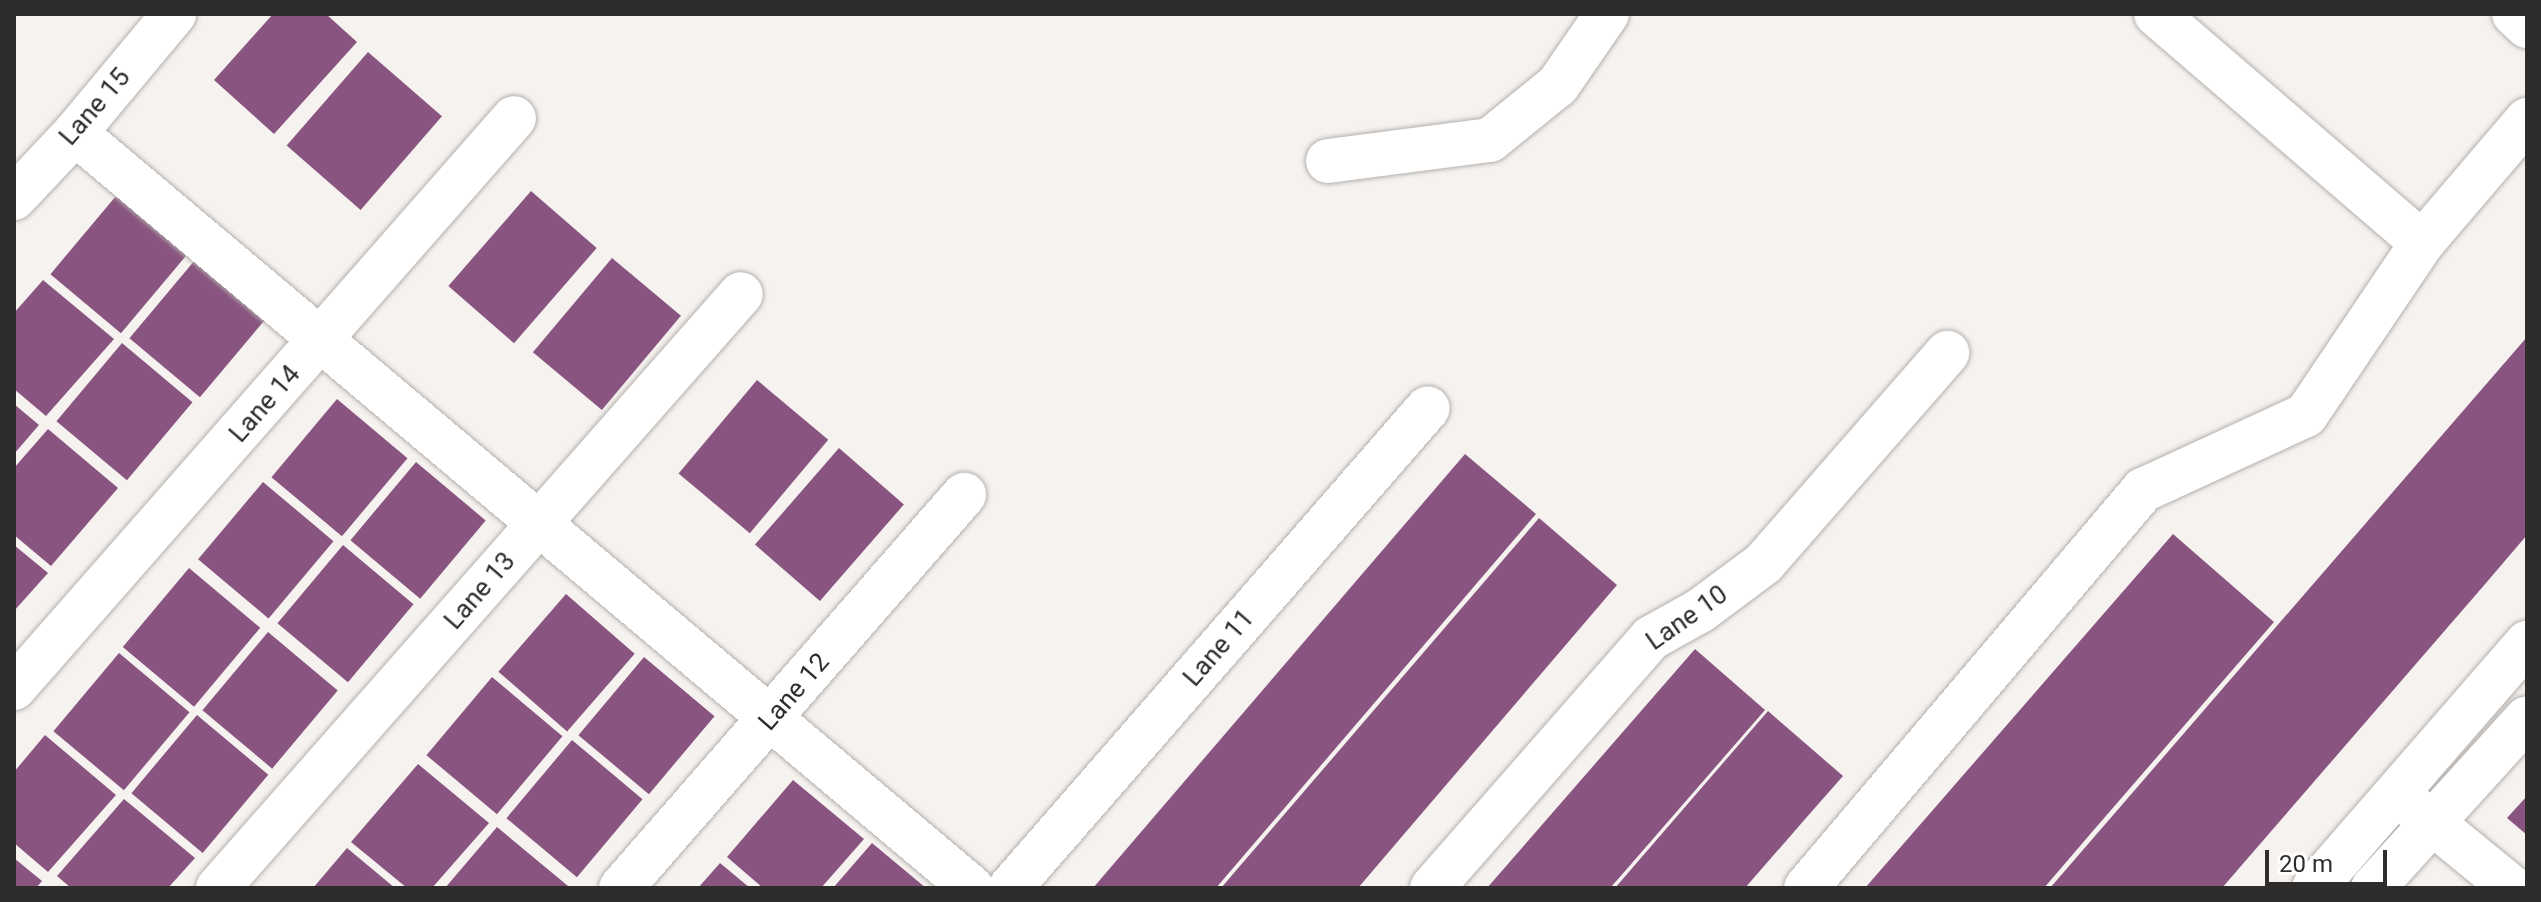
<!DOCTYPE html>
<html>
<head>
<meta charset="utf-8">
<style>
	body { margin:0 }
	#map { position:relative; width:2541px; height:902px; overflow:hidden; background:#f6f2ef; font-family:Roboto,sans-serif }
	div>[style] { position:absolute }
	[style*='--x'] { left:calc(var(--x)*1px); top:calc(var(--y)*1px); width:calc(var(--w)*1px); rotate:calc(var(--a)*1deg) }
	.building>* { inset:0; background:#895580; transform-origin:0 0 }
	.roads { filter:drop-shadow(0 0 2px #b4b0ad) drop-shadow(0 0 2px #b4b0ad) }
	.minor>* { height:44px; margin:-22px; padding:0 22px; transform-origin:22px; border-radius:22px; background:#fff }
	span { translate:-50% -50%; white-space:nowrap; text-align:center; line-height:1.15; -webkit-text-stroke:8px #fff; paint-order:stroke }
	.street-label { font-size:26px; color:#2f2d2c }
	.frame { position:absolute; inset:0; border:16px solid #2f2d2c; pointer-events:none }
	.scale { position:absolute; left:2265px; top:850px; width:122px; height:36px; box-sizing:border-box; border:4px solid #2f2d2c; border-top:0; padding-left:10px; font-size:24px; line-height:28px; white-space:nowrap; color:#2f2d2c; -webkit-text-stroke:6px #fff; paint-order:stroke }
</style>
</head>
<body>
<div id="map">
	<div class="building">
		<div style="clip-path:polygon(273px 14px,326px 14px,357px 42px,274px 134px,214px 80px)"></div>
		<div style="left:368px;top:52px;width:98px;height:124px;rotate:41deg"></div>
		<div style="left:531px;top:191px;width:87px;height:126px;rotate:41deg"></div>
		<div style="left:116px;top:196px;width:92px;height:102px;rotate:40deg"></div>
		<div style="left:612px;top:258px;width:90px;height:123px;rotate:40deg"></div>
		<div style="left:195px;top:260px;width:92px;height:102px;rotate:40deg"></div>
		<div style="clip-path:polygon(43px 280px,114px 339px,46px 416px,14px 389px,14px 313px)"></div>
		<div style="clip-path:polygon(2527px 337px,2527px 535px,2486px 583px,2222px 888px,2050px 888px)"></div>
		<div style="left:122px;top:343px;width:92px;height:102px;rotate:40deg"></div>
		<div style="left:757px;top:380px;width:93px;height:122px;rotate:40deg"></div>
		<div style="left:337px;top:399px;width:92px;height:102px;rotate:40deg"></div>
		<div style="clip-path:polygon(14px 404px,39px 425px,14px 454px)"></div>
		<div style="clip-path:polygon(48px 429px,118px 488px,51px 566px,14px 535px,14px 468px)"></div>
		<div style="left:839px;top:448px;width:86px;height:128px;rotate:41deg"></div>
		<div style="clip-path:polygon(1465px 454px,1536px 514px,1216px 888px,1093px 888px)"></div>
		<div style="left:416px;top:462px;width:91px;height:102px;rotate:40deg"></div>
		<div style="left:263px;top:482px;width:92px;height:101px;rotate:40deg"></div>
		<div style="clip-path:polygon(1539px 518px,1617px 585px,1358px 888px,1221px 888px)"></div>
		<div style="clip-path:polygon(2173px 534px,2274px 622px,2092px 832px,2044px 888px,1865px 888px)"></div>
		<div style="clip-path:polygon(14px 545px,48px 573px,14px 611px)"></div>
		<div style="left:343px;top:545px;width:92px;height:102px;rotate:40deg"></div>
		<div style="left:189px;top:568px;width:93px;height:103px;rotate:40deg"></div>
		<div style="left:566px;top:594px;width:91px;height:103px;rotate:41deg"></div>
		<div style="left:268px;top:632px;width:91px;height:102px;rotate:40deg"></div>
		<div style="clip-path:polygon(1695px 649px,1765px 710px,1619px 878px,1610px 888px,1487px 888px)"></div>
		<div style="left:119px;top:653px;width:92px;height:102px;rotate:40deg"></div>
		<div style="left:644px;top:657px;width:92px;height:102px;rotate:40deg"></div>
		<div style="left:492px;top:677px;width:92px;height:102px;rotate:40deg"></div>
		<div style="clip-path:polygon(1768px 711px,1843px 776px,1806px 818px,1745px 888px,1615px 888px)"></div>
		<div style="left:197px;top:715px;width:93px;height:102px;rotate:40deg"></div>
		<div style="clip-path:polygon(45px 735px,116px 795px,48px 872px,14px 843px,14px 772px)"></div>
		<div style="left:572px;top:740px;width:92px;height:102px;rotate:40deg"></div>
		<div style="clip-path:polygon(418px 764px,489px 823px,432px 888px,407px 888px,351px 842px)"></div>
		<div style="clip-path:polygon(793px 780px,864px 839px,821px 888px,763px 888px,727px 857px)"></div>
		<div style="clip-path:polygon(2527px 796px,2527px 835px,2507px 818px)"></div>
		<div style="clip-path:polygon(124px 799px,195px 858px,168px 888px,71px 888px,57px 876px)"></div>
		<div style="clip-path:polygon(497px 827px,568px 886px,445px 888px)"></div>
		<div style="clip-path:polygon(872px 843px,926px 888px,833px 888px)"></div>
		<div style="clip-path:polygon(347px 848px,395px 888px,313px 888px)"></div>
		<div style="clip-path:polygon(14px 858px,42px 881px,36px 888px,14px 888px)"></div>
		<div style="clip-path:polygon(720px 863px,750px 888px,698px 888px)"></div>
	</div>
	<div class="roads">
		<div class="minor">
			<div style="--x:2156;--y:14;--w:351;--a:40.7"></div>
			<div style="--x:2514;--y:14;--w:18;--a:43"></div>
			<div style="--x:75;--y:133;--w:1172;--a:40.09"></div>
			<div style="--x:1328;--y:161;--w:163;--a:-7.4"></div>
			<div style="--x:1490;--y:140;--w:87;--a:-39"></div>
			<div style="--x:1558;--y:85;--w:86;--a:-55.4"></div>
			<div style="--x:14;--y:198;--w:89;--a:-46.8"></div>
			<div style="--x:75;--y:133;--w:155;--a:-50.2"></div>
			<div style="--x:14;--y:688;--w:758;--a:-48.74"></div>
			<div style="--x:2407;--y:802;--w:136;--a:39.3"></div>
			<div style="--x:218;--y:888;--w:791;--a:-48.64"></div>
			<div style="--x:621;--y:888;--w:522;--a:-48.89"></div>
			<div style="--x:1010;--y:888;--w:636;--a:-48.95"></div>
			<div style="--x:1432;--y:888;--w:332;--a:-48.8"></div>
			<div style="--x:1651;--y:638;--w:57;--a:-29.2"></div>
			<div style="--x:1701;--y:610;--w:79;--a:-36.7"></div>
			<div style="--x:1764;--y:563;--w:279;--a:-48.9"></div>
			<div style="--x:1806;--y:888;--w:522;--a:-49.74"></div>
			<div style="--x:2143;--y:490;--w:179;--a:-24.7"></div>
			<div style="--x:2306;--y:415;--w:207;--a:-56"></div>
			<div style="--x:2422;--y:243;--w:162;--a:-49.5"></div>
			<div style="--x:2314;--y:888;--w:325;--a:-49"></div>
			<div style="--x:2373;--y:888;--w:229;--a:-47.8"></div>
		</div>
	</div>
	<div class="street-label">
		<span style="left:95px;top:107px;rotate:-49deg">Lane 15</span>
		<span style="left:265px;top:404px;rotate:-49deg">Lane 14</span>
		<span style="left:480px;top:591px;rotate:-49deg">Lane 13</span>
		<span style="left:1687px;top:618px;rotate:-35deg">Lane 10</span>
		<span style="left:1219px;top:648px;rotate:-49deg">Lane 11</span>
		<span style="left:794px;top:692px;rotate:-49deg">Lane 12</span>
	</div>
	<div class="frame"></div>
	<div class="scale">20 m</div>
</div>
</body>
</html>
